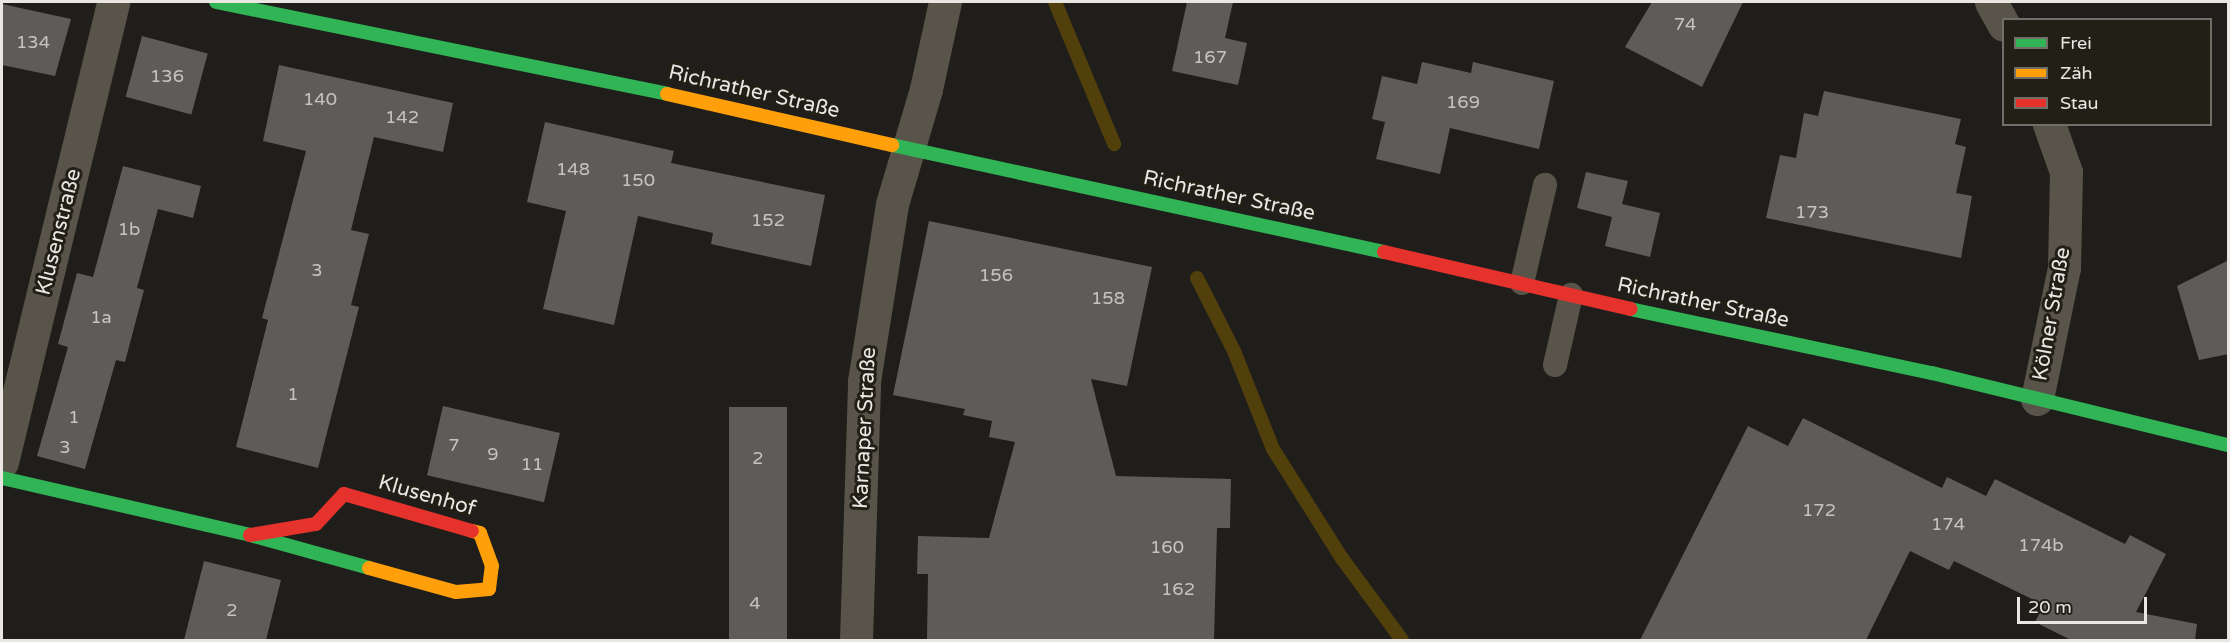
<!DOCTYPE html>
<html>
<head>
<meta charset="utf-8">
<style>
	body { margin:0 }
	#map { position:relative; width:2230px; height:642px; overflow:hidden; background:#1f1e1a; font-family:"Varela Round",sans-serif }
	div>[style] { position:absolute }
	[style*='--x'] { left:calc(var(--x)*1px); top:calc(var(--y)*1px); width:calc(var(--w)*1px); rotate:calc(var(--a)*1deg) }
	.stream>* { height:14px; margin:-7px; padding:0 7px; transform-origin:7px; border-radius:7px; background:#513f0c }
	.building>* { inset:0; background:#5e5c59; transform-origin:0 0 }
	.lane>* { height:24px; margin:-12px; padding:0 12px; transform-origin:12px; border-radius:12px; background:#59544a }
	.street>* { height:33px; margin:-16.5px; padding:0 16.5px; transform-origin:16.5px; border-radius:16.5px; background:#59544a }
	.fast>* { height:14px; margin:-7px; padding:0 7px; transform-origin:7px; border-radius:7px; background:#30b455 }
	.slow>* { height:14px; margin:-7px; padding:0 7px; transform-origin:7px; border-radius:7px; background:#ff9f0a }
	.jam>* { height:14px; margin:-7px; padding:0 7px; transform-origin:7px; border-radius:7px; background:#e5322d }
	span { translate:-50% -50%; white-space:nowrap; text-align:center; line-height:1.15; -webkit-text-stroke:6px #221f17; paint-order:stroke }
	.number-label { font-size:18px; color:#c7c4c0 }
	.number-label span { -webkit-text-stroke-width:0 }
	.street-label { font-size:21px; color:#eae7e2 }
	.frame { position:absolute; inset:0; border:3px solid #eae7e2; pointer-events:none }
	.legend { position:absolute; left:2002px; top:18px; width:210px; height:108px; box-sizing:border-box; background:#221f17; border:2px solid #726f68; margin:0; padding:8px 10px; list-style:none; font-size:18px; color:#eae7e2 }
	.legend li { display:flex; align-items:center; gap:12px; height:30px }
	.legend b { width:30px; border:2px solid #726f68 }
	.scale { position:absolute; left:2017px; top:597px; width:130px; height:27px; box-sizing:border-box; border:3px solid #eae7e2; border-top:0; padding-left:8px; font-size:18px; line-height:21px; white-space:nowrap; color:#eae7e2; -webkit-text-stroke:4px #221f17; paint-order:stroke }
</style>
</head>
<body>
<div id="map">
	<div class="stream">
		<div style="--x:1055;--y:2;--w:154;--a:67.4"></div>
		<div style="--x:1197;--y:278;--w:82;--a:63.1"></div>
		<div style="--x:1234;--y:351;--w:105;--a:68.3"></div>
		<div style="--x:1273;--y:449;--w:128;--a:57.8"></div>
		<div style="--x:1341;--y:557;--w:103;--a:53.7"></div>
	</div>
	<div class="building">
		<div style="clip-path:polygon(1187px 2px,1233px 2px,1225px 38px,1247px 43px,1238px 85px,1172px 71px)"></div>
		<div style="clip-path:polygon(1652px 2px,1743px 2px,1702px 87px,1625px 47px)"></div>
		<div style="clip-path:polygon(2px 4px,71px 19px,55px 76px,2px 65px)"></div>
		<div style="left:142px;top:36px;width:68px;height:63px;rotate:15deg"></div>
		<div style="clip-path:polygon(1422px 62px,1471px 73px,1473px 62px,1554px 81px,1539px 149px,1450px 128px,1440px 174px,1376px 159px,1385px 122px,1372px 119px,1382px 76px,1417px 84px)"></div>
		<div style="clip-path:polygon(279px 65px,453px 103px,443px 152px,374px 137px,351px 230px,369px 234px,351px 305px,359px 307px,318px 468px,236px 447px,268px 320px,262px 318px,306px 151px,263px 141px)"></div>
		<div style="clip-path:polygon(1824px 91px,1961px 119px,1955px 144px,1966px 147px,1956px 193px,1972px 196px,1961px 258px,1766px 218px,1780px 155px,1796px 158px,1804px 113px,1818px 116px)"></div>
		<div style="clip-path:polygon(545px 122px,674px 151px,671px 163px,825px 195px,811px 266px,711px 244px,713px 233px,638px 216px,614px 325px,543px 309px,566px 211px,527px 202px)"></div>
		<div style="clip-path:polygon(123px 166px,201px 186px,193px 218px,158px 209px,137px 288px,144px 290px,125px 362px,116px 360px,85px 469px,37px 456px,68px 347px,58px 344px,77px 273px,93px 277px)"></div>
		<div style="clip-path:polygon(1586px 172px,1628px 181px,1622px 204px,1660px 213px,1650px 257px,1605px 246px,1612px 217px,1577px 208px)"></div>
		<div style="clip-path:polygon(929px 221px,1152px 267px,1127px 386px,1091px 379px,1116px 476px,1231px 479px,1230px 528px,1217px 528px,1214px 640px,927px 640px,928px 574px,917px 574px,918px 536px,989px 538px,1015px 442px,989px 437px,992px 421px,963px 415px,965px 409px,893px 395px)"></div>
		<div style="clip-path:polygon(2229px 260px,2229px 354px,2199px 360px,2177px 286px)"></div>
		<div style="left:443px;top:406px;width:120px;height:71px;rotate:13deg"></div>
		<div style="left:729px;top:407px;width:58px;height:233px"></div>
		<div style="clip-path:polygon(1803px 418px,1942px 488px,1947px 477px,1986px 496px,1995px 479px,2125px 544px,2130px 535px,2166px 554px,2136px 612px,2197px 624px,2195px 640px,2071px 640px,2035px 622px,2044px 605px,1954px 561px,1949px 570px,1910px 551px,1866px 640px,1640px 640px,1748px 426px,1788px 446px)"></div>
		<div style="clip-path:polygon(204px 561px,281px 580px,266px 640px,184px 640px)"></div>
	</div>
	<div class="lane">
		<div style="--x:1522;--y:283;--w:101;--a:-76.8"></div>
		<div style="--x:1555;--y:365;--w:72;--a:-77.1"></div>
	</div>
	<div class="street">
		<div style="--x:1991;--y:2;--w:26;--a:61"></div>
		<div style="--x:2037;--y:399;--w:134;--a:-78.4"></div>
		<div style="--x:2064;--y:268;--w:96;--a:-88.8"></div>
		<div style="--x:2066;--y:172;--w:51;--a:-109.5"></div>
		<div style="--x:2;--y:462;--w:473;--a:-76.4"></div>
		<div style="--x:856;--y:640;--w:259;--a:-88.2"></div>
		<div style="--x:864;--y:381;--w:179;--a:-81"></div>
		<div style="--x:892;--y:204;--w:120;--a:-73.5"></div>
		<div style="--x:926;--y:89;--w:89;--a:-77.7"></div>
	</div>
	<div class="fast">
		<div style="--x:216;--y:2;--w:460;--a:11.5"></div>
		<div style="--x:892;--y:145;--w:504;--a:12.27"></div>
		<div style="--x:1630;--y:309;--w:309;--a:12"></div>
		<div style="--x:1932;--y:373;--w:305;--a:13.7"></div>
		<div style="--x:2;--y:478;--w:254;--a:12.9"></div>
		<div style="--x:250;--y:535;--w:123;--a:15.5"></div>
	</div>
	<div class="slow">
		<div style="--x:667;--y:94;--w:231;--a:12.8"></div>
		<div style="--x:369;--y:568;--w:90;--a:15.4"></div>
		<div style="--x:456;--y:592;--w:33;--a:-5"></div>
		<div style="--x:489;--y:589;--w:23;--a:-83"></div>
		<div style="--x:492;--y:566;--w:35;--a:-110"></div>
		<div style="--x:480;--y:533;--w:8;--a:-166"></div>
	</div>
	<div class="jam">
		<div style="--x:1384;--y:252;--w:253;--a:13"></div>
		<div style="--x:250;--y:535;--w:67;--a:-9.5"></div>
		<div style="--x:316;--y:524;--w:41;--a:-47"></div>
		<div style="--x:344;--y:494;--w:133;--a:16.1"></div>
	</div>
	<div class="number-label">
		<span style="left:1685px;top:24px">74</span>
		<span style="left:33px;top:42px">134</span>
		<span style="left:1210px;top:57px">167</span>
		<span style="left:167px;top:76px">136</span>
		<span style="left:320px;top:99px">140</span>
		<span style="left:1463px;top:102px">169</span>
		<span style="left:402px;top:117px">142</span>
		<span style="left:573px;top:169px">148</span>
		<span style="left:638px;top:180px">150</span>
		<span style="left:1812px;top:212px">173</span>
		<span style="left:768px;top:220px">152</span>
		<span style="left:129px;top:229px">1b</span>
		<span style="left:317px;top:270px">3</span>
		<span style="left:996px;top:275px">156</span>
		<span style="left:1108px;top:298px">158</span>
		<span style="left:101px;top:317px">1a</span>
		<span style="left:293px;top:394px">1</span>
		<span style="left:74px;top:417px">1</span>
		<span style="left:454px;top:445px">7</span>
		<span style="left:65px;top:447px">3</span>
		<span style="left:493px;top:454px">9</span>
		<span style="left:758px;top:458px">2</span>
		<span style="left:532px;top:464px">11</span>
		<span style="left:1819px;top:510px">172</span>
		<span style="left:1948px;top:524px">174</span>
		<span style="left:2041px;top:545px">174b</span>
		<span style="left:1167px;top:547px">160</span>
		<span style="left:1178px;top:589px">162</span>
		<span style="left:755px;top:603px">4</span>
		<span style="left:232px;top:610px">2</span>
	</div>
	<div class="street-label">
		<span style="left:754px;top:92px;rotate:13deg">Richrather Straße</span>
		<span style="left:1229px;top:196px;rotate:12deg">Richrather Straße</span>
		<span style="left:59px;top:232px;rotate:-76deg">Klusenstraße</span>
		<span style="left:1703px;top:303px;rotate:12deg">Richrather Straße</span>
		<span style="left:2052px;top:314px;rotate:-80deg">Kölner Straße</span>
		<span style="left:865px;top:428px;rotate:-87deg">Karnaper Straße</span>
		<span style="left:427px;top:496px;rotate:16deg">Klusenhof</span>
	</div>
	<div class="frame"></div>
	<ul class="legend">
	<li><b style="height:8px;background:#30b455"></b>Frei</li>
	<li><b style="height:8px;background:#ff9f0a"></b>Zäh</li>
	<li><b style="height:8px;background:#e5322d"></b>Stau</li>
	</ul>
	<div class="scale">20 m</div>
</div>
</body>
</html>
